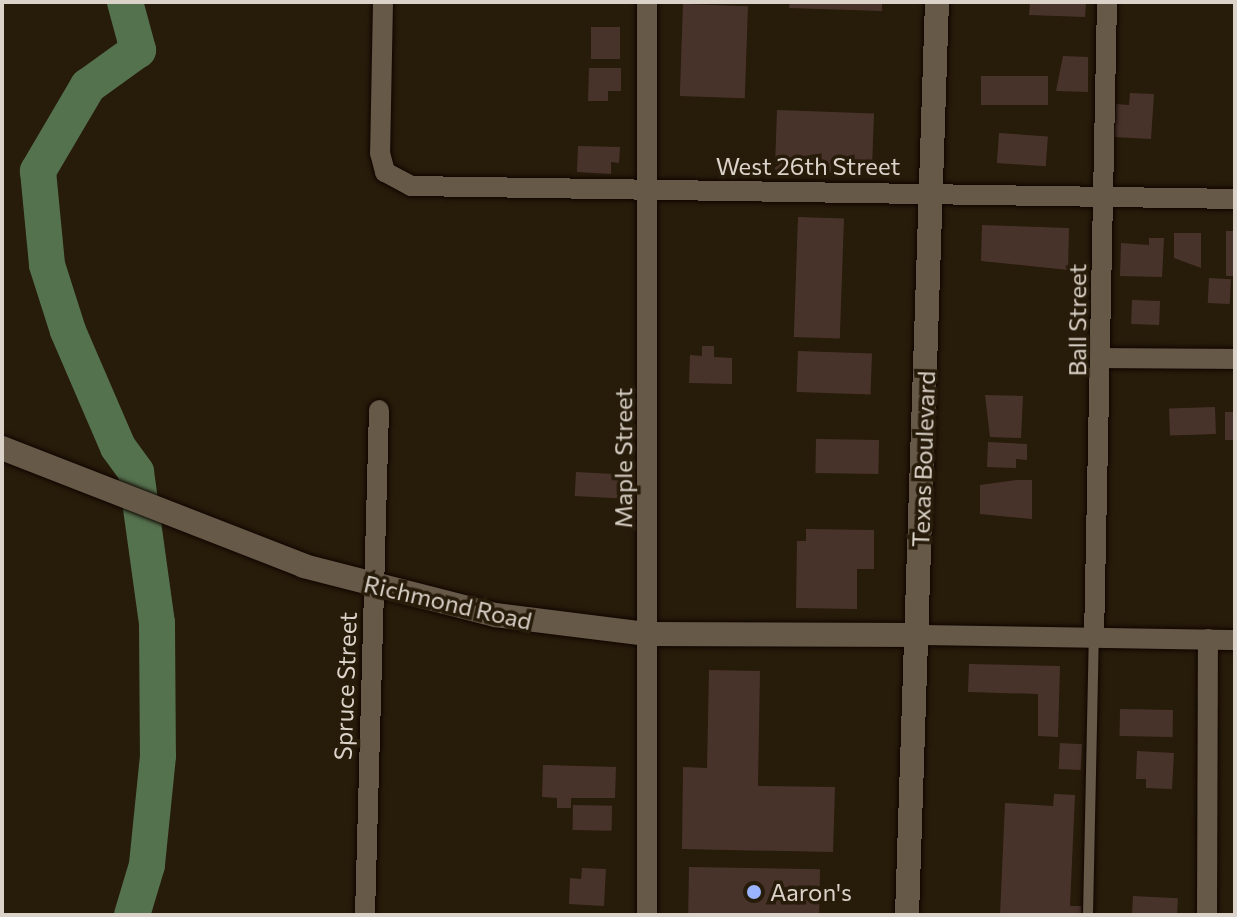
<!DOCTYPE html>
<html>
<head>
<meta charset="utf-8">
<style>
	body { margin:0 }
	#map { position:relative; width:1237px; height:917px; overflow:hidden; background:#271b0a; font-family:Commissioner,sans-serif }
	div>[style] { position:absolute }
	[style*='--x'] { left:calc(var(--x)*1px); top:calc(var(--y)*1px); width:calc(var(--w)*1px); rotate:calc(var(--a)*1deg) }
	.river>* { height:36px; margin:-18px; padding:0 18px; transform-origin:18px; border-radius:18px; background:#55724e }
	.building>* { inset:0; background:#48332b; transform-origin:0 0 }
	.roads { filter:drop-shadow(0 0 2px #0f0500) drop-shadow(0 0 2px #0f0500) }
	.lane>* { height:10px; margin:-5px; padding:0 5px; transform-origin:5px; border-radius:5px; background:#675947 }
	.street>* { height:20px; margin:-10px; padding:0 10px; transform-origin:10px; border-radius:10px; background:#675947 }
	.secondary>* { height:24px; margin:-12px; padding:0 12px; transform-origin:12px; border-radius:12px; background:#675947 }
	.dots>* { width:22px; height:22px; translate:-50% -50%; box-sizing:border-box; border:4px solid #271b0a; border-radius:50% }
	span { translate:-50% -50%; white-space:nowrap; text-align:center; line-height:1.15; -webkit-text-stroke:7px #271b0a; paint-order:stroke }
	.street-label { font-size:24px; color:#dbd3c9 }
	.poi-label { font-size:24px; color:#dbd3c9 }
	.left { translate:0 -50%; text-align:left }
	.frame { position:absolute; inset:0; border:4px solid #dbd3c9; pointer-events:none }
</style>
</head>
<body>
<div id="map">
	<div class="river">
		<div style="--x:125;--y:2;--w:50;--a:74.8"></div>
		<div style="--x:138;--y:50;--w:62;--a:144.2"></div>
		<div style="--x:88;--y:86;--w:99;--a:120.5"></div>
		<div style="--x:38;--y:171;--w:94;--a:84.5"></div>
		<div style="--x:47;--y:265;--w:69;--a:72.3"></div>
		<div style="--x:68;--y:331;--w:126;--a:66.7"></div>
		<div style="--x:118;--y:447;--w:31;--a:54"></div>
		<div style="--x:136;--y:472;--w:152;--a:82.1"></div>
		<div style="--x:157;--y:623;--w:133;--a:89.6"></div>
		<div style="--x:158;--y:756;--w:110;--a:95.8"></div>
		<div style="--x:147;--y:865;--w:52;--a:106.7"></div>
	</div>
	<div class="building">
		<div style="clip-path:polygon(790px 2px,882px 2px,882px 11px,789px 8px)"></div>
		<div style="clip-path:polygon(1030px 2px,1086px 2px,1085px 17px,1029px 15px)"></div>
		<div style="left:683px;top:4px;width:65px;height:92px;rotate:2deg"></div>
		<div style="left:591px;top:27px;width:29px;height:32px"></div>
		<div style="clip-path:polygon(1063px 56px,1088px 57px,1088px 92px,1056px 91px)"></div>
		<div style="clip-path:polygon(589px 68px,621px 68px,621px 91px,608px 91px,608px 101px,588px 101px)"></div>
		<div style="left:981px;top:76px;width:67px;height:29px"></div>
		<div style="clip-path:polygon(1130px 93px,1154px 94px,1151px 139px,1114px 137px,1116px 104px,1129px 105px)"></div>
		<div style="left:777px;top:110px;width:97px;height:61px;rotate:2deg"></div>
		<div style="left:999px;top:133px;width:49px;height:30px;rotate:4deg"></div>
		<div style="clip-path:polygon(578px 146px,620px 147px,619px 163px,611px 162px,611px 174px,577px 172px)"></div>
		<div style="left:798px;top:217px;width:46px;height:120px;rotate:2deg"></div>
		<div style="clip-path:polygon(982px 225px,1069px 228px,1068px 270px,981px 261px)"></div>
		<div style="left:1226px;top:231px;width:9px;height:45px"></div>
		<div style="clip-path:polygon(1174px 233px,1201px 233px,1201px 268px,1174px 258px)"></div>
		<div style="clip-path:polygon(1149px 238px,1164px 238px,1162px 277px,1120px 276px,1121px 243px,1149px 245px)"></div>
		<div style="left:1209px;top:278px;width:22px;height:25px;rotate:3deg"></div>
		<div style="left:1132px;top:300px;width:28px;height:24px;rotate:2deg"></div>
		<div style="clip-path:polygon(702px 346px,714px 346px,714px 357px,732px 358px,732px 384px,689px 383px,690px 355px,702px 356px)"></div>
		<div style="left:798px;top:351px;width:74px;height:41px;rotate:2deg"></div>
		<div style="clip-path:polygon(985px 395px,1023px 396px,1021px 438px,990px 437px)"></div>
		<div style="left:1215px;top:407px;width:27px;height:46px;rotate:88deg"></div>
		<div style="left:1225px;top:412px;width:10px;height:28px"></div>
		<div style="left:816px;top:439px;width:63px;height:34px;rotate:1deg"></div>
		<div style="clip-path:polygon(988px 442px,1027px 444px,1027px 460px,1016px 459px,1016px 468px,987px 467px)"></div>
		<div style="left:576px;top:472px;width:43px;height:24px;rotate:3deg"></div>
		<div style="clip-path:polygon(1016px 480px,1032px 480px,1032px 519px,980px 514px,980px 485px)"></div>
		<div style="clip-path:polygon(806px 529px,874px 530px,874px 569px,857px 569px,857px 609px,796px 608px,797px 541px,806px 541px)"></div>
		<div style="clip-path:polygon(969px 664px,1060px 666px,1058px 737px,1038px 736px,1038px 694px,968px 692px)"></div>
		<div style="clip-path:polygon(709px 670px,760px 671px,758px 786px,835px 787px,833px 852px,682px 849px,683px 767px,707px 768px)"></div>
		<div style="left:1120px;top:709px;width:53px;height:27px;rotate:1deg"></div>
		<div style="left:1060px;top:743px;width:22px;height:26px;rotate:3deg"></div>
		<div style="clip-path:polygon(1137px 751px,1174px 753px,1172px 789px,1146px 788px,1146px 779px,1136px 779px)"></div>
		<div style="clip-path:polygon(543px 765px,616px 767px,615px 798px,571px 798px,571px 808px,557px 808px,557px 798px,542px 797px)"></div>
		<div style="clip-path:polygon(1054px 794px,1075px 795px,1070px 906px,1082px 906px,1081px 915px,1000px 915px,1005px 803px,1053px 806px)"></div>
		<div style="left:573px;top:805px;width:39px;height:25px;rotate:1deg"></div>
		<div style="left:689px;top:867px;width:131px;height:48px;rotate:1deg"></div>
		<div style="clip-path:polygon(582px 868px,606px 869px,604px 906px,569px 904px,570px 878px,581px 879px)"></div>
		<div style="left:1133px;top:896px;width:45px;height:19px;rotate:3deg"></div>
	</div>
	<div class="roads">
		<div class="lane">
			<div style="--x:1088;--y:915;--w:277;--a:-88.8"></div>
		</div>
		<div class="street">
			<div style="--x:383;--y:2;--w:151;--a:91.1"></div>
			<div style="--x:380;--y:153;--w:20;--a:75"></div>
			<div style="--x:385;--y:172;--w:30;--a:28"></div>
			<div style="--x:411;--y:186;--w:824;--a:0.9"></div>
			<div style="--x:647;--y:2;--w:913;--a:90"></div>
			<div style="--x:1104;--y:358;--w:131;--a:0.4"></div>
			<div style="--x:918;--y:635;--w:317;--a:0.9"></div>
			<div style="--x:1094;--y:638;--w:636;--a:-88.83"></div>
			<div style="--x:365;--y:915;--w:505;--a:-88.41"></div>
			<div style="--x:1207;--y:915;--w:276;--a:-89.8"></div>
		</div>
		<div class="secondary">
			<div style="--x:2;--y:448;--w:324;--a:21.3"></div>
			<div style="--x:304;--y:566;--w:197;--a:14.4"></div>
			<div style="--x:495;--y:615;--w:154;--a:7.1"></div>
			<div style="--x:648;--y:634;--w:270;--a:0.2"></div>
			<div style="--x:907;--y:915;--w:913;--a:-88.12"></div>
		</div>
	</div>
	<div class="dots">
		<div style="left:754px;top:892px;background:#9ab5fd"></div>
	</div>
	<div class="street-label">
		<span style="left:808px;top:166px">West 26th Street</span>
		<span style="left:1077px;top:320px;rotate:-90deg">Ball Street</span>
		<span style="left:623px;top:458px;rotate:-90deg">Maple Street</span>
		<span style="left:923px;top:459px;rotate:-88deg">Texas Boulevard</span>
		<span style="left:448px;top:602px;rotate:13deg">Richmond Road</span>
		<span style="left:345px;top:686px;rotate:-88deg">Spruce Street</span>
	</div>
	<div class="poi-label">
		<span class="left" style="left:770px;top:892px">Aaron's</span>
	</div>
	<div class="frame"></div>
</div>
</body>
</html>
